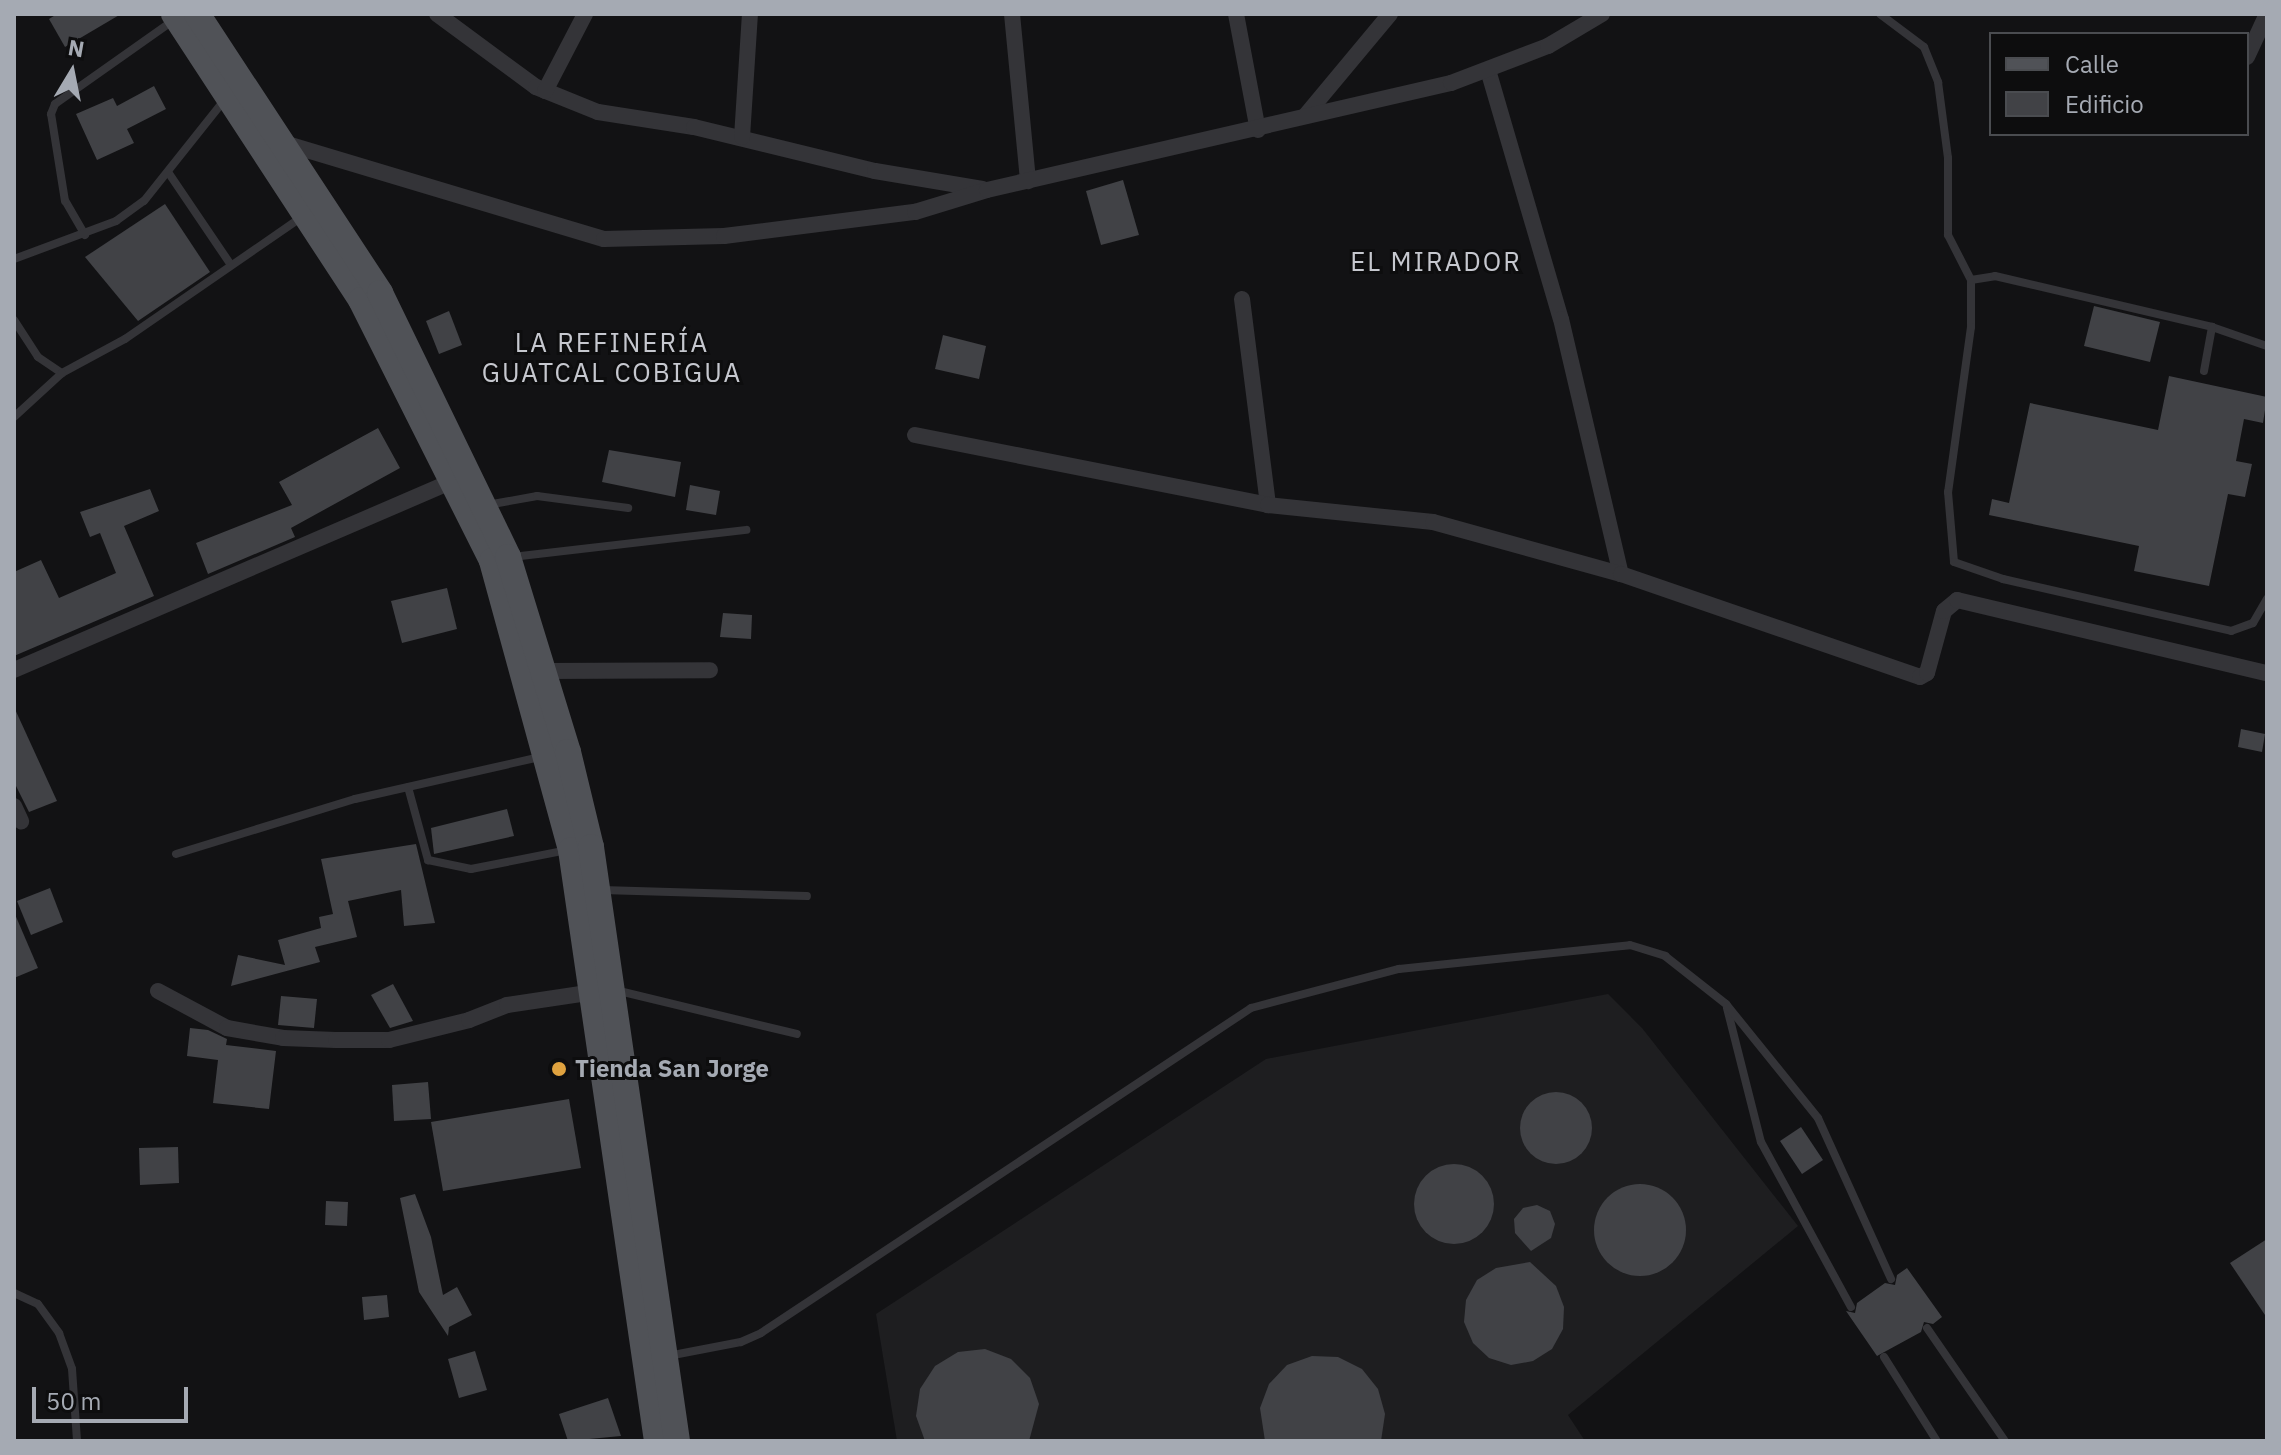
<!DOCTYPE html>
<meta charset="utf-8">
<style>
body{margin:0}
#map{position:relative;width:2281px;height:1455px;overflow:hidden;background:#121214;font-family:"IBM Plex Sans",sans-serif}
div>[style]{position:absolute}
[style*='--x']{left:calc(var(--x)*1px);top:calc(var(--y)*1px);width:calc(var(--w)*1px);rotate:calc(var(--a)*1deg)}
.built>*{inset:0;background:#1e1e20}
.building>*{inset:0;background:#414246}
.round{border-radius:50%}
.service>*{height:8px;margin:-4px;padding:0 4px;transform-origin:4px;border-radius:4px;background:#343438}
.minor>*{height:16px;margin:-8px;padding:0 8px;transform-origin:8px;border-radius:8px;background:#343438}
.primary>*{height:26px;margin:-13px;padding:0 13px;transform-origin:13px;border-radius:13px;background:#505257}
.dots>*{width:22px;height:22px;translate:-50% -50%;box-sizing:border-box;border:4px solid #0d0d0e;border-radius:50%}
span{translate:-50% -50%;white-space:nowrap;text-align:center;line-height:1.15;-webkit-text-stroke:6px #0d0d0e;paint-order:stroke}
.poi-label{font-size:24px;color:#a5aab3;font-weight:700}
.left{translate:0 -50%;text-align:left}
.neighbourhood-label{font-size:26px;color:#c6c8cf;letter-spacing:2px}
.frame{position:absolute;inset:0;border:16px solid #a5aab3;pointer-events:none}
.legend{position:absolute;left:1989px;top:32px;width:260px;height:104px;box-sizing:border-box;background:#0d0d0e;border:2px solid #4a4c50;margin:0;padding:10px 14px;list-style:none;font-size:24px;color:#a5aab3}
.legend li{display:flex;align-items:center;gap:16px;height:40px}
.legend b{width:40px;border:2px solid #4a4c50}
.north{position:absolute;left:32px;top:32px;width:80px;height:80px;-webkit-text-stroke:6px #0d0d0e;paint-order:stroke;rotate:10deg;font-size:22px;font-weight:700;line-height:32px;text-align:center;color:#a5aab3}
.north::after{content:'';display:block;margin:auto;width:28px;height:36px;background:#a5aab3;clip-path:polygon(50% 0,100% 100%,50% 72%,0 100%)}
.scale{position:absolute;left:32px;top:1387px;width:156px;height:36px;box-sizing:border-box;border:4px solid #a5aab3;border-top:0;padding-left:10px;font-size:24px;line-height:28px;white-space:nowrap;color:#a5aab3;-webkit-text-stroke:6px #0d0d0e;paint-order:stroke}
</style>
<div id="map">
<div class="built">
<i style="clip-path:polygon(1608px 994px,1642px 1028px,1798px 1226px,1568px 1415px,1585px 1441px,897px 1441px,876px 1314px,1266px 1059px)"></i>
</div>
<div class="building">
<i style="clip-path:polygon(57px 14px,121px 14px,65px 47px,49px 19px)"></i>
<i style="clip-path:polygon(154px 86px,166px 109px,127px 129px,134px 143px,97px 160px,76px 114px,113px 98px,117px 106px)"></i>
<i style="clip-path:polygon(1123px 180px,1139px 235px,1101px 245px,1086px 191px)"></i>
<i style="clip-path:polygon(165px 204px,210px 272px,138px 321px,85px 257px)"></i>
<i style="clip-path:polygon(2094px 306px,2160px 322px,2150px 362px,2084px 346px)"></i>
<i style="clip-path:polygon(449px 311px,462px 345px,439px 354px,426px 321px)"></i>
<i style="clip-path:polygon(943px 335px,986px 346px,979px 379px,935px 369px)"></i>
<i style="clip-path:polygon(2169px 376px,2267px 397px,2263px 423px,2244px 419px,2236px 461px,2252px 464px,2245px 497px,2228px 494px,2209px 586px,2134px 571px,2139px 546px,1989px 515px,1992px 499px,2009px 503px,2030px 403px,2158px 430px)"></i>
<i style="clip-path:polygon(378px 428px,400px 468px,291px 528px,295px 537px,208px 574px,196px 543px,292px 505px,279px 482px)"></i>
<i style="clip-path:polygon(609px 450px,681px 462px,675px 497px,602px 482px)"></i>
<i style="clip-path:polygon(690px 485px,720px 491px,716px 515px,686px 510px)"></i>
<i style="clip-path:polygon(150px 489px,159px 511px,124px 526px,154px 596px,14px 656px,14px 572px,41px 560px,59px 598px,116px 573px,100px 533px,90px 537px,80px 512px)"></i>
<i style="clip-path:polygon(447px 588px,457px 629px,402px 643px,391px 601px)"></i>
<i style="clip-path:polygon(723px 613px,752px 615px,751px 639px,720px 637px)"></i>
<i style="clip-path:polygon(14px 707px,57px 801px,29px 812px,14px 782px)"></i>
<i style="clip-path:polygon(2241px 729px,2265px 734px,2262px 752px,2238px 747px)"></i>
<i style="clip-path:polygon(507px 809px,514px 836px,434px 854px,431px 828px)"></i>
<i style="clip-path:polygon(416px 844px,435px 923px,404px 926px,401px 890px,348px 901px,357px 937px,315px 947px,320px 962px,231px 986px,238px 955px,285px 965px,278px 940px,321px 928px,319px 917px,333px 914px,321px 859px)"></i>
<i style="clip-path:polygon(50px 888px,63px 922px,31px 935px,17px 901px)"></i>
<i style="clip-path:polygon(14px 912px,38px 968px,14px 978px)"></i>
<i style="clip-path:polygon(393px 984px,413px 1021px,390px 1028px,371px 995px)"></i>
<i style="clip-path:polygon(281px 996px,317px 999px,314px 1028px,278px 1025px)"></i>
<i style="clip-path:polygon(190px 1028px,208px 1030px,227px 1039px,226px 1045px,276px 1051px,269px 1109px,213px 1103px,218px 1060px,187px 1056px)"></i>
<i style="clip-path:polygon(428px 1082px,431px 1119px,394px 1121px,392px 1085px)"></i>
<i class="round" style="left:1520px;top:1092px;width:72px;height:72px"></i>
<i style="clip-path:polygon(569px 1099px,581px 1168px,443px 1191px,431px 1122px)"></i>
<i style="clip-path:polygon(1801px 1127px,1823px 1160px,1802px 1174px,1780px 1141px)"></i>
<i style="clip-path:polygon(178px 1147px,179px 1183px,140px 1185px,139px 1148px)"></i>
<i class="round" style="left:1414px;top:1164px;width:80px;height:80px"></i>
<i class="round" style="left:1594px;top:1184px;width:92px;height:92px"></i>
<i style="clip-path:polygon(415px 1194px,431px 1237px,443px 1295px,457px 1287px,472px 1315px,449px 1327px,448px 1336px,419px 1292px,400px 1198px)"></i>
<i style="clip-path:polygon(326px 1201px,348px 1202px,347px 1226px,325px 1225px)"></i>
<i style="clip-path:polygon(1537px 1205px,1550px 1211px,1555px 1224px,1551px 1238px,1531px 1251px,1515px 1233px,1514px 1219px,1523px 1208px)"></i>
<i style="clip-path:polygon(2267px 1239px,2267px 1318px,2230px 1263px)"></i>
<i style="clip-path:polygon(1530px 1262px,1556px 1286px,1564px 1307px,1563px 1329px,1552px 1349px,1533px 1361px,1511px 1365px,1489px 1358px,1473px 1343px,1464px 1322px,1466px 1300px,1477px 1280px,1496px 1268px)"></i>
<i style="clip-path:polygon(1907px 1268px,1942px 1317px,1933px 1324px,1924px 1322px,1921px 1332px,1877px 1356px,1846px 1311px,1855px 1313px,1857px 1303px,1885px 1283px,1895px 1285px,1897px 1275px)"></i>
<i style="clip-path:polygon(387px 1295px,389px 1317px,364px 1320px,362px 1297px)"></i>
<i style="clip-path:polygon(985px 1349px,1011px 1359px,1030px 1378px,1039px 1404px,1029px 1441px,925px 1441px,916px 1416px,920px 1389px,935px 1366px,958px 1352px)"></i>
<i style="clip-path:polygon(475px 1351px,487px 1390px,459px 1398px,448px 1359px)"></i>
<i style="clip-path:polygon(1312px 1356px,1338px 1357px,1362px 1369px,1378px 1389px,1385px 1414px,1381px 1441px,1265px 1441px,1260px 1408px,1269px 1384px,1287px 1365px)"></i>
<i style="clip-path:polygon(608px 1398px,621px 1436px,568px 1441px,559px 1414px)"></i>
</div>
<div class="service">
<i style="--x:1880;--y:14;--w:55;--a:36.9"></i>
<i style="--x:1924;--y:47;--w:38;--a:68"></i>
<i style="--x:1938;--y:82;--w:77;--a:82.5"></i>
<i style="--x:1948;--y:158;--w:77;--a:90"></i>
<i style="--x:1948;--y:235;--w:51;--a:62.9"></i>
<i style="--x:1971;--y:280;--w:47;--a:90"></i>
<i style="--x:1971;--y:327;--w:167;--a:97.9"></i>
<i style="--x:1948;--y:492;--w:70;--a:85.1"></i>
<i style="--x:1954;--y:562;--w:52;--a:19.1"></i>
<i style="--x:2003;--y:579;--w:234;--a:12.8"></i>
<i style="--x:2231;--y:631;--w:23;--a:-20"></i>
<i style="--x:2253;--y:623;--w:28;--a:-60"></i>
<i style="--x:168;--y:172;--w:112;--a:55.9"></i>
<i style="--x:85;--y:235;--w:39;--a:-120"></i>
<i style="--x:65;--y:201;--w:88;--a:-99.1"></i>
<i style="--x:51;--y:114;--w:11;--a:-68"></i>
<i style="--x:55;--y:104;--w:146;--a:-35.2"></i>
<i style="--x:14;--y:259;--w:109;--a:-20.4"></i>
<i style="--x:116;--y:221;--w:34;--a:-36"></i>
<i style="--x:144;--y:201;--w:132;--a:-51.5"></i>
<i style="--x:1971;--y:280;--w:24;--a:-9"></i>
<i style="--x:1995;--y:276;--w:223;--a:13.2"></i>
<i style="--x:2212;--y:327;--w:58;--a:19.1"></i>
<i style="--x:14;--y:320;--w:44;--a:57"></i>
<i style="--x:38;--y:357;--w:29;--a:34"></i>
<i style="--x:62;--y:373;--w:72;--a:-28.4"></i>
<i style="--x:125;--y:339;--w:215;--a:-34.6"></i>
<i style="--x:2204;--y:371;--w:45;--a:-79.7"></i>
<i style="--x:14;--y:417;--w:65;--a:-42.5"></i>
<i style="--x:487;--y:505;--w:51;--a:-10.2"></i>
<i style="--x:537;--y:496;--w:92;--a:7.5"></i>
<i style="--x:512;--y:557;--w:236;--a:-6.6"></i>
<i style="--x:408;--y:787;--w:76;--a:74.7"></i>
<i style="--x:428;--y:860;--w:44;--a:11.8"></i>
<i style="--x:471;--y:869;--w:99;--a:-11.1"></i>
<i style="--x:176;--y:854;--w:187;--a:-17.1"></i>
<i style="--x:355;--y:799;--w:190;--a:-12.8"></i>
<i style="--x:602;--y:890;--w:205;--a:1.7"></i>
<i style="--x:615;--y:990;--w:187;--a:13.6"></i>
<i style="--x:1727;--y:1008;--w:138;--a:75.8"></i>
<i style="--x:1761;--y:1142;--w:188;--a:61.4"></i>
<i style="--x:14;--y:1293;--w:26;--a:25"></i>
<i style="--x:38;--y:1304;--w:36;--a:54"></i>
<i style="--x:59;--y:1333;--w:38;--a:70"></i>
<i style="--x:72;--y:1369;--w:72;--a:86"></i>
<i style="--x:1927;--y:1328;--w:137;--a:55.4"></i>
<i style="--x:668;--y:1356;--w:74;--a:-10.9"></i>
<i style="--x:741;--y:1342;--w:22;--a:-24"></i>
<i style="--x:761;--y:1333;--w:588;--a:-33.55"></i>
<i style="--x:1251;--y:1008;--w:153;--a:-14.8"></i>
<i style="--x:1399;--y:969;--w:232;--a:-5.9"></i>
<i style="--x:1630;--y:945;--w:37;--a:17"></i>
<i style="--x:1665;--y:956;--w:78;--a:38.2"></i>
<i style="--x:1726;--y:1004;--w:146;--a:51.1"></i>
<i style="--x:1818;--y:1118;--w:177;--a:65.6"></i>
<i style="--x:1884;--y:1357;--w:99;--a:57.8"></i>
</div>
<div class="minor">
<i style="--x:437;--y:14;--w:123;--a:36.4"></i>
<i style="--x:536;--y:87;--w:67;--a:22"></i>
<i style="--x:598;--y:112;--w:97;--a:8.9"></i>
<i style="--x:694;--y:127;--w:186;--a:13.7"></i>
<i style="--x:875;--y:171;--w:109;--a:9.5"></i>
<i style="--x:1012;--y:14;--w:168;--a:84.5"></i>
<i style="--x:1236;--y:14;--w:118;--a:79.3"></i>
<i style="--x:2247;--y:57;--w:47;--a:-65.1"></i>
<i style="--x:1488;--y:70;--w:259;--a:73.7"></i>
<i style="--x:1561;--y:319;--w:262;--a:76.8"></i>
<i style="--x:545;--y:91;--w:87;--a:-62.5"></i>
<i style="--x:1305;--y:116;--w:133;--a:-50.2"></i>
<i style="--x:742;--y:137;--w:123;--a:-86.3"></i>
<i style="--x:277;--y:141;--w:341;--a:16.7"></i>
<i style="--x:604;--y:239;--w:120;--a:-1.4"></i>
<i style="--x:724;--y:236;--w:193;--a:-7.2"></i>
<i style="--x:915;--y:212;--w:75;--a:-17"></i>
<i style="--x:987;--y:190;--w:476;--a:-13"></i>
<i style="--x:1451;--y:83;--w:104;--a:-20.9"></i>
<i style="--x:1548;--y:46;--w:63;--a:-30.7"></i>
<i style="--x:1242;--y:299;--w:208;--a:82.8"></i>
<i style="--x:915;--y:435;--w:360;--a:11.2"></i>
<i style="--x:1268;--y:505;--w:166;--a:5.9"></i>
<i style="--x:1433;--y:522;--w:195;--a:15.5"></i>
<i style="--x:1621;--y:574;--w:316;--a:19"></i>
<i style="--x:1920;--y:677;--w:8;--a:-30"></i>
<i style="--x:1927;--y:673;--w:64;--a:-74.7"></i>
<i style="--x:1944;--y:611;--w:17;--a:-40"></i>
<i style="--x:1957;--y:600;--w:318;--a:13.3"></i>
<i style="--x:14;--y:670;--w:483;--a:-23.3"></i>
<i style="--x:545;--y:671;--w:165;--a:-0.3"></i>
<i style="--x:14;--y:806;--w:17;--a:65"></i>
<i style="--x:158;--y:991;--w:78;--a:28.2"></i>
<i style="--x:227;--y:1028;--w:57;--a:10.1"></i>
<i style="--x:283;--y:1038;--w:53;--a:2.2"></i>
<i style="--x:336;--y:1040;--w:53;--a:0"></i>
<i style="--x:389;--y:1040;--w:82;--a:-14"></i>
<i style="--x:469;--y:1020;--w:41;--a:-21.5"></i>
<i style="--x:507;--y:1005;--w:88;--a:-8.5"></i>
</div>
<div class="primary">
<i style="--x:174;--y:14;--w:342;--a:56.8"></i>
<i style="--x:361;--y:300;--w:292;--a:63.3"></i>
<i style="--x:492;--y:561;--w:300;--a:74.7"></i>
<i style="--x:571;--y:850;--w:597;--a:81.72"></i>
<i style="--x:197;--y:14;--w:334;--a:56.7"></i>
<i style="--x:380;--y:293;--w:293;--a:64.1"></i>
<i style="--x:508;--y:557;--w:204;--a:72.9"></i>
<i style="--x:568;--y:752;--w:98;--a:76.4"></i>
<i style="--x:591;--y:847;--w:600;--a:81.76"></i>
</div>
<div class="dots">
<i style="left:559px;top:1069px;background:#dfa23f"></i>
</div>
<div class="poi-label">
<span class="left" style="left:575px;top:1069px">Tienda San Jorge</span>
</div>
<div class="neighbourhood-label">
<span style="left:1436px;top:262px">EL MIRADOR</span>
<span style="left:612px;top:358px">LA REFINERÍA<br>GUATCAL COBIGUA</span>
</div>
<div class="frame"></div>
<ul class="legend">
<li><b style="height:10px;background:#505257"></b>Calle</li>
<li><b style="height:22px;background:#414246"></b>Edificio</li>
</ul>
<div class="north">N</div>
<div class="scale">50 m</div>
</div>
